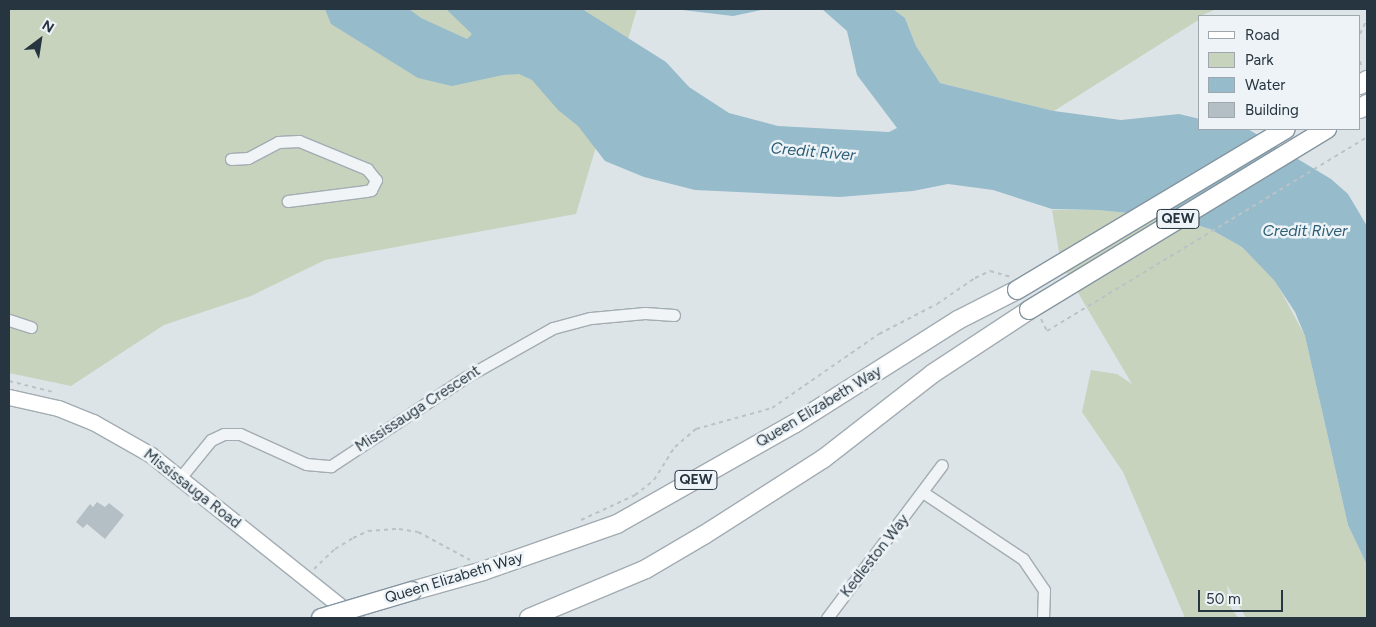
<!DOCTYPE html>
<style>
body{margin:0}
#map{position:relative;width:1376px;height:627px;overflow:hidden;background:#dde4e8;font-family:Figtree,sans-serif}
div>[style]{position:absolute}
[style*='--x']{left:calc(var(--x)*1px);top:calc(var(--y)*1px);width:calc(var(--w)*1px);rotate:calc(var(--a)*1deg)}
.green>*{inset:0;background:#c8d3be}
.water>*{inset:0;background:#96bbcb}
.building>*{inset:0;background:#b4bfc5}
.path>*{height:2px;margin-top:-1px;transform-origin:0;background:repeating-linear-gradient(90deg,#bbc2c7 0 4px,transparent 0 8px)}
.roads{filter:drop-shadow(1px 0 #a2acb2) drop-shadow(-1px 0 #a2acb2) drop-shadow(0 1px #a2acb2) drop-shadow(0 -1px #a2acb2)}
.minor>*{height:11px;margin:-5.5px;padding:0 5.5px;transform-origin:5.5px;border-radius:5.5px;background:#f0f4f6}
.major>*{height:15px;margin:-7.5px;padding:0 7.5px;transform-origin:7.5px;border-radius:7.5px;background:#fff}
.highway>*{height:18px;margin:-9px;padding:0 9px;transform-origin:9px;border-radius:9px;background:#fff}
.bridges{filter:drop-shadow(1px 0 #8495a0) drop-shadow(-1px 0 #8495a0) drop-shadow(0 1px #8495a0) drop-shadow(0 -1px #8495a0)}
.highway-bridge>*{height:18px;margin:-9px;padding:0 9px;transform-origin:9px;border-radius:9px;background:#fff}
span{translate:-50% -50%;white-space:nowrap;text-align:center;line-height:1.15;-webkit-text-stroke:5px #edf3f6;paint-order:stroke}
.shield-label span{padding:1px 4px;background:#edf3f6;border:1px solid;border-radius:4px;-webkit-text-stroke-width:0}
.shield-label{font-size:14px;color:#263540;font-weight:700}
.street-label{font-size:15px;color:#263540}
.water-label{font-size:16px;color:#2e5e76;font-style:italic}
.frame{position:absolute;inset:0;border:10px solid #263540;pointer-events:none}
.legend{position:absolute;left:1198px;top:15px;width:162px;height:115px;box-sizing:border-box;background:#edf3f6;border:1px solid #9da7ad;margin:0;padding:6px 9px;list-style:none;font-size:15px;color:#263540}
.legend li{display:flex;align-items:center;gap:10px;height:25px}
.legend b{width:25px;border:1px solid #9da7ad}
.north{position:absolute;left:15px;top:15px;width:50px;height:50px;-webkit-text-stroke:4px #edf3f6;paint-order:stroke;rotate:31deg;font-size:14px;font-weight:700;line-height:20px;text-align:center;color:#263540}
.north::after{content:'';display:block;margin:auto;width:18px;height:22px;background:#263540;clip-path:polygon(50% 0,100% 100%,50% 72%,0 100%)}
.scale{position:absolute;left:1198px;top:590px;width:85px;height:22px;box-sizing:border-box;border:2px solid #263540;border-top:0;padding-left:6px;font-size:15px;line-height:18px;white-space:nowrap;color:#263540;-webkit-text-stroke:4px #edf3f6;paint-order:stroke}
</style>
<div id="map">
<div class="green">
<i style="clip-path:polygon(9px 9px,637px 9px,576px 214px,325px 260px,251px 296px,164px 325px,71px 386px,9px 373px)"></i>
<i style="clip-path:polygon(893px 9px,1217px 9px,1200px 16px,1200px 19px,1054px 111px,940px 83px,916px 46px,905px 18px)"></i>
<i style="clip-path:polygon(1052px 210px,1098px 210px,1169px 217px,1210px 229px,1242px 247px,1275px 280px,1305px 336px,1348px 525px,1367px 565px,1367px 618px,1246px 618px,1227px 585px,1230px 606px,1238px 618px,1185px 618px,1123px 472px,1082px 412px,1091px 370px,1117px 374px,1132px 384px,1061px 264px)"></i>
</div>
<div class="water">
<i style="clip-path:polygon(325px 9px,409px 9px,421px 18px,467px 39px,472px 34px,446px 9px,582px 9px,666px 62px,689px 87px,729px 113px,778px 126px,889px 132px,897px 128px,857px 75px,847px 31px,822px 9px,893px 9px,905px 18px,916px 46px,940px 83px,1054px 111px,1121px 120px,1179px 114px,1200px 119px,1200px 129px,1248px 129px,1331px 179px,1348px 194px,1367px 226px,1367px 565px,1348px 525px,1305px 336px,1295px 312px,1274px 280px,1242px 247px,1210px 229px,1169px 217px,1098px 210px,1052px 209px,993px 190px,948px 184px,913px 191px,840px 197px,695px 190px,644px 177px,605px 161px,578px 126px,558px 110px,532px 80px,519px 74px,503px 75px,452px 86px,418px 78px,331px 24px)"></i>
<i style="clip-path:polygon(674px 9px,766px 9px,733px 16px)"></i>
</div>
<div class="building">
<i style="clip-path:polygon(97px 502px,105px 507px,109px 503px,124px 515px,105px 539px,87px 524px,83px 528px,76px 522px,90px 504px,93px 507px)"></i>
</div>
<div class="path">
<i style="--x:1360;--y:34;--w:17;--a:-65"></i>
<i style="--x:1360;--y:61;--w:7;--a:74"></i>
<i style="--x:1041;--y:319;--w:13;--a:63"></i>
<i style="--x:1047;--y:331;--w:374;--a:-31.2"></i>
<i style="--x:9;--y:381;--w:45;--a:14"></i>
<i style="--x:581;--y:520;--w:60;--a:-24.8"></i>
<i style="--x:635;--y:495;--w:24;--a:-38"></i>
<i style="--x:654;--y:480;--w:39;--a:-58"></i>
<i style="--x:675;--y:447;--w:28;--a:-41"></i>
<i style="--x:696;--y:429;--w:79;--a:-15.4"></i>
<i style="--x:772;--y:408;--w:130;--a:-34.7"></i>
<i style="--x:879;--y:334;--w:65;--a:-27.3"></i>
<i style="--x:937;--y:304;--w:46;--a:-34.4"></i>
<i style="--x:975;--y:278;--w:17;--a:-25"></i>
<i style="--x:990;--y:271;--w:22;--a:16"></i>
<i style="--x:314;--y:569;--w:29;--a:-44"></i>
<i style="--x:335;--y:549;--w:21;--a:-31"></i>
<i style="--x:353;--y:538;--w:17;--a:-25"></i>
<i style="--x:368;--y:531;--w:31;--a:-4"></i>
<i style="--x:399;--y:529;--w:19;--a:9"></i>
<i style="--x:418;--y:532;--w:59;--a:28.3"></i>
</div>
<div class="roads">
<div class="minor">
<i style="--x:231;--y:159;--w:17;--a:-3"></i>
<i style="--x:248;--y:158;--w:34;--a:-28"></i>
<i style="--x:278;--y:142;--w:21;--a:-3"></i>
<i style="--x:299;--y:141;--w:74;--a:22.4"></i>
<i style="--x:367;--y:169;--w:14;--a:51"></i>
<i style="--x:376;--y:180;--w:11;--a:117"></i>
<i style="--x:371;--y:190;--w:5;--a:169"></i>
<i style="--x:366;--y:191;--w:79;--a:172.7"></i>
<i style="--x:9;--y:320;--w:23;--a:18"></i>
<i style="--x:180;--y:478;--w:49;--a:-50.8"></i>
<i style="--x:211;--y:440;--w:14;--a:-25"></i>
<i style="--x:224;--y:434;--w:16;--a:0"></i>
<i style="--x:240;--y:434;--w:72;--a:24.4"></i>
<i style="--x:306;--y:464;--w:25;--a:5"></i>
<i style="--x:331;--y:466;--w:162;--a:-33.4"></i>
<i style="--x:466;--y:377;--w:100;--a:-29.4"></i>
<i style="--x:553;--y:328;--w:39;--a:-15"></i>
<i style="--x:591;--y:318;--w:54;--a:-5.3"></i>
<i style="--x:645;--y:313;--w:29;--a:4"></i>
<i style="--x:924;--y:493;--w:119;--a:33.7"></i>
<i style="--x:1023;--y:559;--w:37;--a:56"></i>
<i style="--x:1044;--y:590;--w:28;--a:92"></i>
<i style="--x:827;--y:618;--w:191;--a:-53.1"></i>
</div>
<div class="major">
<i style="--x:9;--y:397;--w:50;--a:12.7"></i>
<i style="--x:58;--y:408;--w:38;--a:22"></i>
<i style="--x:93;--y:422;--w:67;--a:29.6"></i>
<i style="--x:151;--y:455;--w:261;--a:38.6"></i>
</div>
<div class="highway">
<i style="--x:1360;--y:85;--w:9;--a:-36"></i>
<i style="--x:1360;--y:109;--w:9;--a:-36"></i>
<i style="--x:412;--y:591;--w:74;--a:-15.7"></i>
<i style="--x:483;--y:571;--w:142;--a:-19.3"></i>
<i style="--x:617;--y:524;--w:203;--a:-29.5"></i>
<i style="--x:794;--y:424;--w:194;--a:-32.4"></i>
<i style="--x:958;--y:320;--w:66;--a:-27"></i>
<i style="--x:529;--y:618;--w:127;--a:-22.7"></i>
<i style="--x:646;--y:569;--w:67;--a:-30.4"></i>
<i style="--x:704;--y:535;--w:141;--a:-32.6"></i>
<i style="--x:823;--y:459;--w:138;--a:-37.9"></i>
<i style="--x:932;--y:374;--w:116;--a:-33.4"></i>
</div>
</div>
<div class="bridges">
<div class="highway-bridge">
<i style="--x:1017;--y:290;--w:313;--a:-30.9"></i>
<i style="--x:1029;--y:310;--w:349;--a:-31.3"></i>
<i style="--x:321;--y:618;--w:95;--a:-16.5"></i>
</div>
</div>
<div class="shield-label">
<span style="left:1178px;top:219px">QEW</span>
<span style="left:696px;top:480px">QEW</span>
</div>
<div class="street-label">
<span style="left:819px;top:407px;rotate:-31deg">Queen Elizabeth Way</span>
<span style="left:418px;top:409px;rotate:-33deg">Mississauga Crescent</span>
<span style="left:192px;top:489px;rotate:38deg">Mississauga Road</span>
<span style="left:875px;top:556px;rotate:-52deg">Kedleston Way</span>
<span style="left:454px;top:578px;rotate:-17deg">Queen Elizabeth Way</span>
</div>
<div class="water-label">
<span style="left:813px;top:152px;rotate:5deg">Credit River</span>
<span style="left:1305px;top:231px">Credit River</span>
</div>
<div class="frame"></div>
<ul class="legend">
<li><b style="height:6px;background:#fff"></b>Road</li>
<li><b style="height:14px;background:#c8d3be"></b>Park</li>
<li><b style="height:14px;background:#96bbcb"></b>Water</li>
<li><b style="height:14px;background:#b4bfc5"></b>Building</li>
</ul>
<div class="north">N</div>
<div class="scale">50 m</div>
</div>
